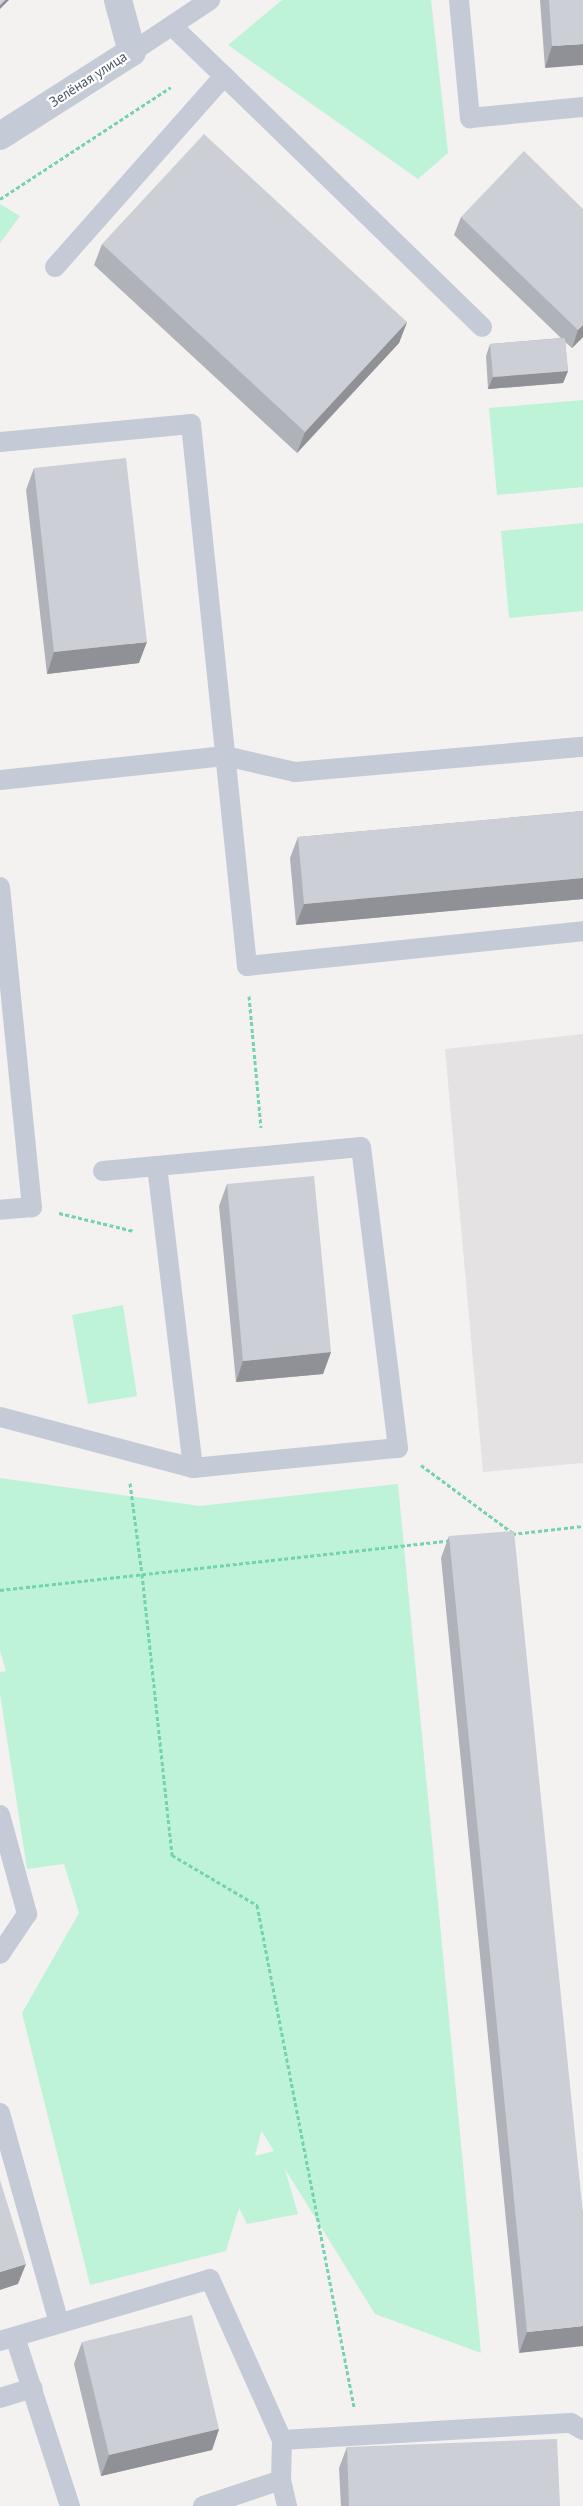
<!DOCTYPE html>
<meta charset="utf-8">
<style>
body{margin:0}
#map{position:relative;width:583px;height:2506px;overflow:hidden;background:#f4f1f1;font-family:"PT Sans",sans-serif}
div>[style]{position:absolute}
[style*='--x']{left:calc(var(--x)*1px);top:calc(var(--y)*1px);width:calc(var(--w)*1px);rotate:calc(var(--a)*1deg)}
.education>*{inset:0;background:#e5e2e3}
.green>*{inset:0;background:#bef3d8}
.path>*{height:3px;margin-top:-1.5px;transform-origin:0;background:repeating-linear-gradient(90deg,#73d3af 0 4px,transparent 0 6.5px)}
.service>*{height:20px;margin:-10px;padding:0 10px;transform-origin:10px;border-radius:10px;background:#c4cbd6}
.minor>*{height:28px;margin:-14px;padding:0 14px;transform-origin:14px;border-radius:14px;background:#c4cbd6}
.wall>*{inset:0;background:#b0b2b9}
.shaded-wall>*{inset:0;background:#909196}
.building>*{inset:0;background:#cdcfd7}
span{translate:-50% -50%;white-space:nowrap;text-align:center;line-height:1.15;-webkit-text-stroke:4.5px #fff;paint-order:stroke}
.street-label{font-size:14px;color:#475260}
</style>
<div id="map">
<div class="education">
<i style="clip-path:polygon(583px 1034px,583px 1463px,483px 1472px,445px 1049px)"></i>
</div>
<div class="green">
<i style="clip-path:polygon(282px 0,431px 0,448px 153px,418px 179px,228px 45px)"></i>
<i style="clip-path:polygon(0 204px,20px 216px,0 243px)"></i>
<i style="clip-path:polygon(583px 400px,583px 487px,497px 495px,489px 408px)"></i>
<i style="clip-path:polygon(583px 523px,583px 611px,509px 618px,501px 531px)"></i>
<i style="clip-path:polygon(123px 1305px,137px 1396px,88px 1404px,72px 1315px)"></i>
<i style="clip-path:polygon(evenodd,0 1478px,200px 1506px,398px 1484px,481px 2353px,375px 2314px,285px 2169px,298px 2214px,247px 2224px,239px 2208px,226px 2251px,90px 2285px,22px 2013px,79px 1913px,64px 1864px,27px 1869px,0 1694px,0 1672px,6px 1671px,0 1651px,0 1478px,262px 2132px,274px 2151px,255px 2156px,261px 2132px,262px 2132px)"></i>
</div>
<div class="path">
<i style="--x:0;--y:199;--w:204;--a:-33.2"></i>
<i style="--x:249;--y:996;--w:132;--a:84.8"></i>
<i style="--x:59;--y:1213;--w:77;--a:13.5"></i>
<i style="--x:421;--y:1465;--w:114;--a:36.5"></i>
<i style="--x:130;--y:1483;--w:92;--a:82.5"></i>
<i style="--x:142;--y:1574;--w:283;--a:83.9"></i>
<i style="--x:172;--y:1855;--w:99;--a:30.5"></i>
<i style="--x:257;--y:1905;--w:511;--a:79.06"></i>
<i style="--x:512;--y:1534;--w:71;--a:-6.4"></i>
<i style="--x:0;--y:1590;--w:454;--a:-6.3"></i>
</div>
<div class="service">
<i style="--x:459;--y:0;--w:119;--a:84.7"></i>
<i style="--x:470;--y:118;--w:114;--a:-5.6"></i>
<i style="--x:132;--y:52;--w:94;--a:-33.7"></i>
<i style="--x:224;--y:76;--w:360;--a:44.2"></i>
<i style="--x:55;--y:267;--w:255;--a:-48.5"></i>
<i style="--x:224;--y:76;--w:72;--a:-136.1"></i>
<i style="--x:0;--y:442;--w:192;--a:-5.4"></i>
<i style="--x:191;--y:424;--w:545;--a:84.1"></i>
<i style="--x:247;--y:966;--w:338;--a:-5.9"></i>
<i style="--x:0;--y:780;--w:226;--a:-6.1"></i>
<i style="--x:225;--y:756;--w:72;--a:12.9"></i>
<i style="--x:295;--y:772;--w:289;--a:-5"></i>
<i style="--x:0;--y:887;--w:322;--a:84.3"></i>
<i style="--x:32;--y:1207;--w:32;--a:175"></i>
<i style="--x:103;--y:1171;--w:54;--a:-5.3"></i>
<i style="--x:0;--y:1417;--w:200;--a:14.8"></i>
<i style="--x:193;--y:1468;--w:206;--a:-5.6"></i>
<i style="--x:398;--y:1448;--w:303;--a:-97"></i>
<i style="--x:361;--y:1147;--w:205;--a:174.7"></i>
<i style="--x:157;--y:1166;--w:304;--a:83.2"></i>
<i style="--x:0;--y:1815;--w:103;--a:74.7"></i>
<i style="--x:27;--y:1914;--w:48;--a:124"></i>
<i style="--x:0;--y:2113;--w:218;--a:74.3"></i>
<i style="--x:15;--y:2337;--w:178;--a:72"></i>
<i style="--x:0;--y:2341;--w:219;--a:-16.4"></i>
<i style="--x:210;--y:2279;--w:176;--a:65.9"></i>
<i style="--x:0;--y:2398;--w:34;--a:-17"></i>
<i style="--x:203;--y:2506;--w:82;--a:-18.4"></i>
<i style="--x:287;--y:2506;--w:27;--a:-103"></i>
<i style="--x:281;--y:2480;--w:40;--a:-88.6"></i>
<i style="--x:282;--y:2440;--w:289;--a:-3.4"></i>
<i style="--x:571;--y:2423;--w:14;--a:30"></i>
</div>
<div class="minor">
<i style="--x:0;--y:136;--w:156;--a:-32.5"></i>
<i style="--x:132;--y:52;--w:54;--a:-105.1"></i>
</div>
<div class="wall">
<i style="clip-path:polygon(540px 0,583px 0,545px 68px)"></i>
<i style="clip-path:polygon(583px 209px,583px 337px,572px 348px,565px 342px,568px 371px,563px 383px,488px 389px,486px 356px,490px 344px,561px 338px,454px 235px,461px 217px)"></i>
<i style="clip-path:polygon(102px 244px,407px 322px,399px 343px,297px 453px,94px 265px)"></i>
<i style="clip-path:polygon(34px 468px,139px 663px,47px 674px,26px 490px)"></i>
<i style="clip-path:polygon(583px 811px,583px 899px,296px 925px,290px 858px,298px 837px)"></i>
<i style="clip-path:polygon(227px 1184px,331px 1352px,323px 1374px,236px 1382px,219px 1206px)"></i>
<i style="clip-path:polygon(449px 1536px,583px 2214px,519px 2353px,441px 1558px)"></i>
<i style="clip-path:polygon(82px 2342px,219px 2429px,212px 2450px,101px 2476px,74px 2364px)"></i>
<i style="clip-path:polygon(347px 2447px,560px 2506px,341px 2506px,339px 2468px)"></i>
</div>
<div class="shaded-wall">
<i style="clip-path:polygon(5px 0,9px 0,0 9px,0 5px)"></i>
<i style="clip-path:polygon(583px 44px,583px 65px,545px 68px,552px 46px)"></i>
<i style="clip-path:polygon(407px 322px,399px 343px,297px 453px,305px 432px)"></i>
<i style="clip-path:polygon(583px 325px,583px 337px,572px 348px,578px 330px)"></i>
<i style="clip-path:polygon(568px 371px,563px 383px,488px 389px,493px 377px)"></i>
<i style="clip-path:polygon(147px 642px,139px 663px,47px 674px,54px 652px)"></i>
<i style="clip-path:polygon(583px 878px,583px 899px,296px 925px,304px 904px)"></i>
<i style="clip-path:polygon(331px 1352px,323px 1374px,236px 1382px,243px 1361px)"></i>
<i style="clip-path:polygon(26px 2264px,18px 2284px,0 2290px,0 2272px)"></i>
<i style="clip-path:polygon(583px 2326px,583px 2346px,519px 2353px,527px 2332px)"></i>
<i style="clip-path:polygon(219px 2429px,212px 2450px,101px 2476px,109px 2455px)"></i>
</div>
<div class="building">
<i style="clip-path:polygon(0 0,5px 0,0 5px)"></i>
<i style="clip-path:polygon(549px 0,583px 0,583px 44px,552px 46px)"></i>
<i style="clip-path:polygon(204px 134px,407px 322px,305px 432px,102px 244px)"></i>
<i style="clip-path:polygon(524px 151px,583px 209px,583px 325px,578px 330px,461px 217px)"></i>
<i style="clip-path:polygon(565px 338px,568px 371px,493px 377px,490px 344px)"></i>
<i style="clip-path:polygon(126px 458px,147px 642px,54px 652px,34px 468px)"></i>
<i style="clip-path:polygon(583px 811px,583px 878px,304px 904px,298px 837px)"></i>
<i style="clip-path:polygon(314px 1176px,331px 1352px,243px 1361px,227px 1184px)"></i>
<i style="clip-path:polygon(514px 1531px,583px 2214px,583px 2326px,527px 2332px,449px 1536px)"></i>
<i style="clip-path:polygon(0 2180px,26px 2264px,0 2272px)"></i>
<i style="clip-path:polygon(192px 2315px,219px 2429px,109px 2455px,82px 2342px)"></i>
<i style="clip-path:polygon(557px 2439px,560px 2506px,349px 2506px,347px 2447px)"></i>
</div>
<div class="street-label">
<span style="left:88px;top:79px;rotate:-33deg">Зелёная улица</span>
</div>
</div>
